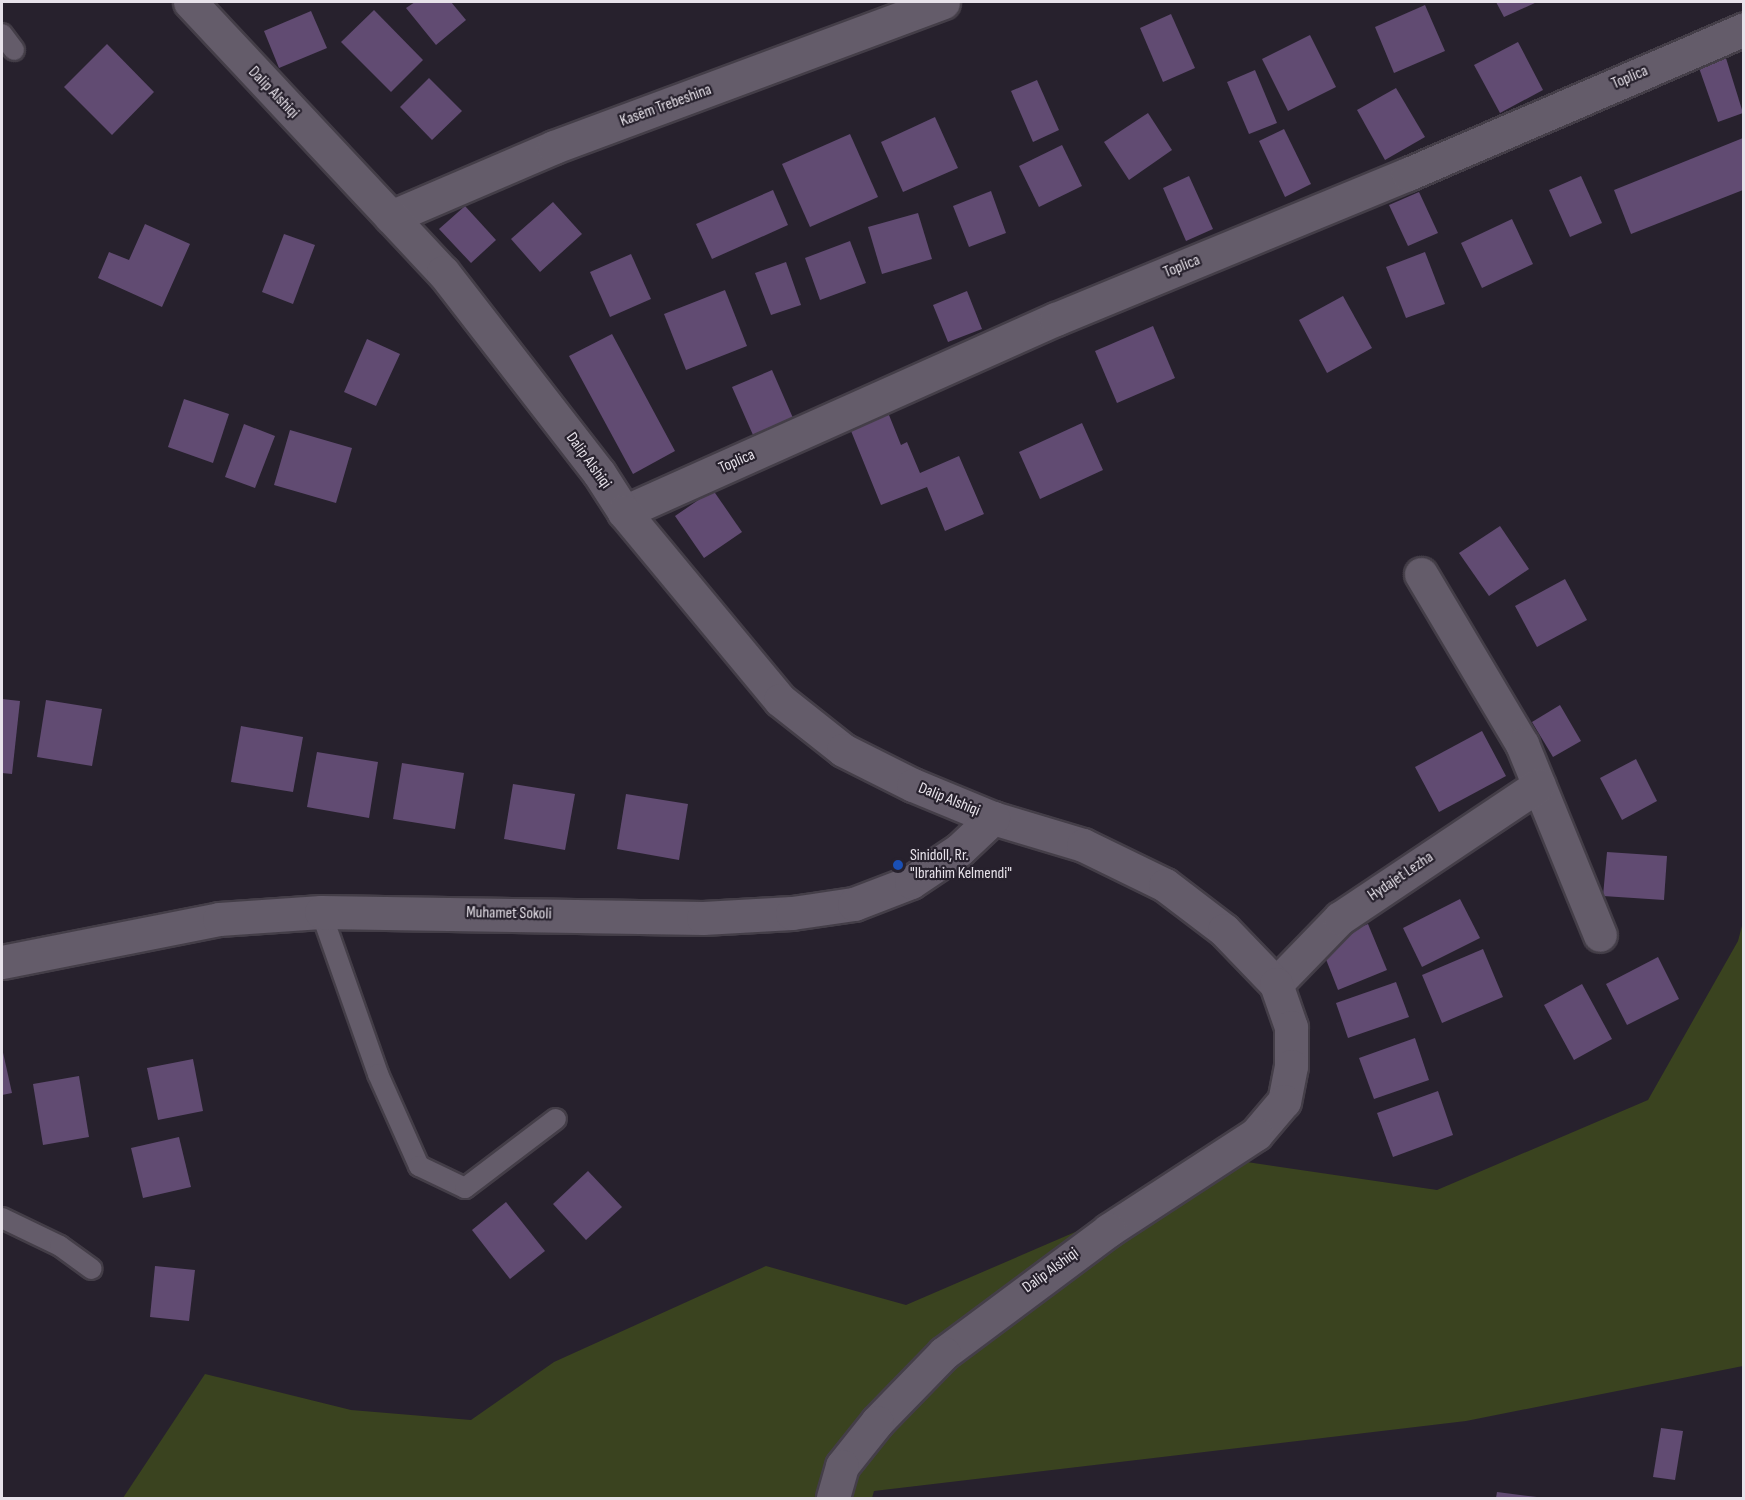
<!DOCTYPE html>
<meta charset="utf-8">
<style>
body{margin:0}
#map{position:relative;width:1745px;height:1500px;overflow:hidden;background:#27212d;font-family:"Sofia Sans Condensed",sans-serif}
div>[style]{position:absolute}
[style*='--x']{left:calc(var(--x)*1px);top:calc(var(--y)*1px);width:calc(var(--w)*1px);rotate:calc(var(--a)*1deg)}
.green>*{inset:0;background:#3a431f}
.building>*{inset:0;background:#614b72}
.roads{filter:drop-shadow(2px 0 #443e48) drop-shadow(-2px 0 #443e48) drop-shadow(0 2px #443e48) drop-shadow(0 -2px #443e48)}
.service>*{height:20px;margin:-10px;padding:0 10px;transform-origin:10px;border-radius:10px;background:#645c6a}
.minor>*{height:33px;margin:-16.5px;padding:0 16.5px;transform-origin:16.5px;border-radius:16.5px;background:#645c6a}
.tertiary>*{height:33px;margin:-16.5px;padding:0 16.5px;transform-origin:16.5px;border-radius:16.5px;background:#645c6a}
.dots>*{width:16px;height:16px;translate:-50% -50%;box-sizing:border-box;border:3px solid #27212d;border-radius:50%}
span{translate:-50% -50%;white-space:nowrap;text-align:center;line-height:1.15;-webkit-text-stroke:4.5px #27212d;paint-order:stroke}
.street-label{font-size:16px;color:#e7e2ea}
.poi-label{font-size:16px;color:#e7e2ea}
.left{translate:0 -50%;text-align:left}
.frame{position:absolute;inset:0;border:3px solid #e7e2ea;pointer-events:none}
</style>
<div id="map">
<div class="green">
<i style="clip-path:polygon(1743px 922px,1743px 1366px,1466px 1421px,874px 1491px,872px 1498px,123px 1498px,205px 1374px,351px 1410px,471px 1420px,554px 1362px,766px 1266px,906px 1305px,1240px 1161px,1437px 1190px,1648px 1100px,1738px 941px)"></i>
</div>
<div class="building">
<i style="clip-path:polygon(415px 2px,451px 2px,466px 20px,436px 45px,406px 8px)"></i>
<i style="clip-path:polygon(1496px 2px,1537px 2px,1504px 17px)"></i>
<i style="clip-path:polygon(1425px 5px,1445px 51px,1394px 73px,1375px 27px)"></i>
<i style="clip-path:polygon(374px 10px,423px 60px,391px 92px,341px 42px)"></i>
<i style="clip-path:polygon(311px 11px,327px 48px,279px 68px,264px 31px)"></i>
<i style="clip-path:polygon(1171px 14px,1195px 68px,1163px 82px,1140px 28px)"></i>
<i style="clip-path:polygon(1310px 35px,1336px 87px,1288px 111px,1262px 59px)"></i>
<i style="clip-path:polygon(1518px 42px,1543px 90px,1500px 113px,1474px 65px)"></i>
<i style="clip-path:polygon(107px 44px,154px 92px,112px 135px,64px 87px)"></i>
<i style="clip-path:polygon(1725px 55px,1743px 113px,1718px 122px,1698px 65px)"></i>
<i style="clip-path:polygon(1255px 70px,1277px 123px,1249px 134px,1227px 82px)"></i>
<i style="clip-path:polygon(429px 78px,462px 111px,432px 140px,400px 107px)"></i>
<i style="clip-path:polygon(1037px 80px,1059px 130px,1033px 142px,1011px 91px)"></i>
<i style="clip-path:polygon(1396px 88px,1425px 137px,1385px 160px,1357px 110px)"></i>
<i style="clip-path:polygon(1148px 113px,1172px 150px,1129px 180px,1104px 142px)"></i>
<i style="clip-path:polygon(935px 117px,958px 168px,903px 192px,881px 142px)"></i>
<i style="clip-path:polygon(1284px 129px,1311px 184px,1285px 197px,1259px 141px)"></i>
<i style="clip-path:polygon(850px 134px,878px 197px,810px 227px,782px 164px)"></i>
<i style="clip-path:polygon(1743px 138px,1743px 190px,1631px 234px,1614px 190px)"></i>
<i style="clip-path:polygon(1062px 145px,1082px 186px,1039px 207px,1019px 166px)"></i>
<i style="clip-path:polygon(1189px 176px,1213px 229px,1186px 241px,1163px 188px)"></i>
<i style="clip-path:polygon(1581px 176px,1602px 223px,1570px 237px,1549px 190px)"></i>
<i style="clip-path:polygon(773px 190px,788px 225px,712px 259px,696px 224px)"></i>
<i style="clip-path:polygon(991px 191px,1006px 233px,969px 247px,953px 206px)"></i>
<i style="clip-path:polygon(1419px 192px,1438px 233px,1408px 246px,1389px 205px)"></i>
<i style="clip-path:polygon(553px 202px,582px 234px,540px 272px,511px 239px)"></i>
<i style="clip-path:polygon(465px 206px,496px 240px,471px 263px,439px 229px)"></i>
<i style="clip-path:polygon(918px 213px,932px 259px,882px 274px,868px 227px)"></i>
<i style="clip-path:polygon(1512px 219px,1533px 264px,1482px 288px,1461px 243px)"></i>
<i style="clip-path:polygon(145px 224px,190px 244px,162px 307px,98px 278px,109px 252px,129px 260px)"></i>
<i style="clip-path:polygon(284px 234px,315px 245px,293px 304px,262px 292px)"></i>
<i style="clip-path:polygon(850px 241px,866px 283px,820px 300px,805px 258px)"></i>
<i style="clip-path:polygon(1425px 252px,1445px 304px,1406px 318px,1386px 267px)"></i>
<i style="clip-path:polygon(631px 254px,651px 299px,610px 317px,590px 272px)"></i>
<i style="clip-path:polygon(786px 262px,801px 305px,771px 315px,755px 273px)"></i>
<i style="clip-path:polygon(725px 290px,747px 346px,686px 370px,664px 314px)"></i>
<i style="clip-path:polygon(967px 291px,982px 329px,948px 342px,933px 305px)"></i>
<i style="clip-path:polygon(1343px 296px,1372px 348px,1327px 373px,1299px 320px)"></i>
<i style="clip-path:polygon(1153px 326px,1175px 378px,1117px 403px,1095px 351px)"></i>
<i style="clip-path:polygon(612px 334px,675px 451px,633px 474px,569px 356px)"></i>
<i style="clip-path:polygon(367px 339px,400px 354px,376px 406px,344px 392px)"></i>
<i style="clip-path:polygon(772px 370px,793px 418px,753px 435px,732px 387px)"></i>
<i style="clip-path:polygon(184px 399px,229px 414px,213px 463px,168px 447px)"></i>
<i style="clip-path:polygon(887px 410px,901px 445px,907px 442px,920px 473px,959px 456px,984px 514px,945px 531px,927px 487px,881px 505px,849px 426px)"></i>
<i style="clip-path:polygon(1082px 423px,1103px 470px,1040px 499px,1019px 452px)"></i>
<i style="clip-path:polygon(244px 424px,275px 436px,255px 488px,225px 477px)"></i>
<i style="clip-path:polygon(290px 430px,352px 448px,336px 503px,274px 485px)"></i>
<i style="clip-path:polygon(713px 490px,742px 532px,704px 558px,675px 516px)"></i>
<i style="clip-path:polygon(1500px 526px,1529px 569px,1489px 596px,1459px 553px)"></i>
<i style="clip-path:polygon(1565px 579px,1587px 620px,1537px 647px,1515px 606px)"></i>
<i style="clip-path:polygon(2px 699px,20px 701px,12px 774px,2px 773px)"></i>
<i style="clip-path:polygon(46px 700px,102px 709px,92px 766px,37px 757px)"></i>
<i style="clip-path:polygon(1560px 705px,1581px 741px,1553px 757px,1532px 722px)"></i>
<i style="clip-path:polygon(241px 726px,303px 737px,293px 792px,231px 782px)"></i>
<i style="clip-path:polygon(1482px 731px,1506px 776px,1439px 812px,1415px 767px)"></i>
<i style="clip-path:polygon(317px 752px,378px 762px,369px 818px,307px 807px)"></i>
<i style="clip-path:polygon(1636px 759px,1657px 801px,1622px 820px,1600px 778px)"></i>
<i style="clip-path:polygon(402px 763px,464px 773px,455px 829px,393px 819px)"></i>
<i style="clip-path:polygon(513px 784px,575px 794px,565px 850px,504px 839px)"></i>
<i style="clip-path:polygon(626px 794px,688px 804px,679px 860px,617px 849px)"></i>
<i style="clip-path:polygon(1607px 852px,1667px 856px,1664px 900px,1603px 896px)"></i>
<i style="clip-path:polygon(1460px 899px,1480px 938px,1422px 967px,1403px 928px)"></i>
<i style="clip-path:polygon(1368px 924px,1387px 970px,1338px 990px,1320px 944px)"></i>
<i style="clip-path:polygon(1483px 949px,1503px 997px,1442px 1023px,1422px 975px)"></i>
<i style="clip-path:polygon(1658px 957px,1679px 999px,1627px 1025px,1606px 984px)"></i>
<i style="clip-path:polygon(1396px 982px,1409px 1017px,1348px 1038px,1336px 1003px)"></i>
<i style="clip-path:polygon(1582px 984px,1612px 1039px,1574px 1060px,1544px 1005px)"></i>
<i style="clip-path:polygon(1415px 1038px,1429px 1080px,1374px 1099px,1359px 1058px)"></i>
<i style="clip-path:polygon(2px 1048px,12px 1093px,2px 1095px)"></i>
<i style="clip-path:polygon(193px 1059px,203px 1111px,158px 1120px,147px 1068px)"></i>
<i style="clip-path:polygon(79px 1076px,89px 1137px,43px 1145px,33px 1084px)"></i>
<i style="clip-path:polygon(1438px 1091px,1453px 1135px,1393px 1157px,1377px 1113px)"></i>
<i style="clip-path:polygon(179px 1137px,191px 1187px,143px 1198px,131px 1148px)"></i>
<i style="clip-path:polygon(588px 1171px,622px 1207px,586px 1240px,553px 1204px)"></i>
<i style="clip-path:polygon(506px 1202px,545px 1251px,510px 1279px,472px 1230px)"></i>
<i style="clip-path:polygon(155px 1266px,195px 1270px,189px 1321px,150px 1317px)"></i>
<i style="clip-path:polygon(1661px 1428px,1683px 1431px,1675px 1480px,1653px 1477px)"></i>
<i style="clip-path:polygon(1497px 1492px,1537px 1497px,1537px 1498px,1496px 1498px)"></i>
</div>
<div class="roads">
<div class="service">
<i style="--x:2;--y:34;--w:20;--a:53"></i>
<i style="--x:321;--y:912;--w:172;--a:70.6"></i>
<i style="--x:378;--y:1074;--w:101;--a:66"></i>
<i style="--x:419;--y:1166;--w:51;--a:25.6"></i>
<i style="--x:465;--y:1188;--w:114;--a:-37.2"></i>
<i style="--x:2;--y:1218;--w:64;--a:25.8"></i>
<i style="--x:60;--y:1246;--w:39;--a:36"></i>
</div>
<div class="minor">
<i style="--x:391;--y:217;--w:177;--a:-23.2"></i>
<i style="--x:554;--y:147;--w:415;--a:-20.4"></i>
<i style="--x:624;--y:512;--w:473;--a:-24.1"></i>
<i style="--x:1056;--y:319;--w:381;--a:-22.4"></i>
<i style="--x:1408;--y:174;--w:366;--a:-23.3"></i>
<i style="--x:1421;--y:574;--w:198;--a:59.3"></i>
<i style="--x:1522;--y:744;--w:206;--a:67.8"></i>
<i style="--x:1276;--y:984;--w:92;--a:-45.9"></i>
<i style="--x:1340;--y:918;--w:239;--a:-33.8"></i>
</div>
<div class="tertiary">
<i style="--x:190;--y:2;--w:370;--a:46.9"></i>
<i style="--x:443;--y:272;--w:254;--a:52.2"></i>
<i style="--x:599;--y:473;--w:46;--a:57.3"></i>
<i style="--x:624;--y:512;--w:244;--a:50.3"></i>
<i style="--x:780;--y:700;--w:80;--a:38.4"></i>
<i style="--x:843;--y:750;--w:78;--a:26.6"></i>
<i style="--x:913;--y:785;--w:87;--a:22.4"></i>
<i style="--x:993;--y:818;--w:94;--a:16.7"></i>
<i style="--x:1083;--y:845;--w:91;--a:26"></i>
<i style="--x:1165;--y:885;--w:74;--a:37.3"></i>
<i style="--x:1224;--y:930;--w:75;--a:46.1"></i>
<i style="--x:1276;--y:984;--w:46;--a:70.8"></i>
<i style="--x:1291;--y:1027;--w:39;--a:90"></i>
<i style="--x:1291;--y:1066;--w:36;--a:101"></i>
<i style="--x:1284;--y:1101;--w:43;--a:130.3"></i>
<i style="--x:1256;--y:1134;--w:176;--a:146.9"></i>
<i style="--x:1109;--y:1230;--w:206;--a:143.3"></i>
<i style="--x:944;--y:1353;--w:96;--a:134.2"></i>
<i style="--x:877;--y:1422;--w:56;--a:128.5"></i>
<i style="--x:842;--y:1466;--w:33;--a:106"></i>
<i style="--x:2;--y:962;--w:221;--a:-11.2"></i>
<i style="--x:219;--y:919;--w:102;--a:-3.9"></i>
<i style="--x:321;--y:912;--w:382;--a:0.9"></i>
<i style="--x:703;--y:918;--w:89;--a:-3.2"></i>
<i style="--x:792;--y:913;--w:63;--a:-8.3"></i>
<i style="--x:854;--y:904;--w:61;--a:-21.1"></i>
<i style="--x:911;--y:882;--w:58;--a:-33.7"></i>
<i style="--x:959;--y:850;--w:47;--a:-43.3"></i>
</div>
</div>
<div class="dots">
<i style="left:898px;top:865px;background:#1a4fb4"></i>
</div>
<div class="street-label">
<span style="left:1630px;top:78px;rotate:-23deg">Toplica</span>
<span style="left:273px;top:93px;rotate:46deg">Dalip Alshiqi</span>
<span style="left:666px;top:106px;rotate:-20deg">Kasëm Trebeshina</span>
<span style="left:1182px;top:267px;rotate:-22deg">Toplica</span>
<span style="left:588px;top:461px;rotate:54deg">Dalip Alshiqi</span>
<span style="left:737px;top:462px;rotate:-24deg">Toplica</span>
<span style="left:949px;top:800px;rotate:22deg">Dalip Alshiqi</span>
<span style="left:1401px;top:877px;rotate:-34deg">Hydajet Lezha</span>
<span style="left:509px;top:914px;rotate:1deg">Muhamet Sokoli</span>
<span style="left:1051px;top:1271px;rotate:-36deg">Dalip Alshiqi</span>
</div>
<div class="poi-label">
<span class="left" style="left:910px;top:865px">Sinidoll, Rr.<br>"Ibrahim Kelmendi"</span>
</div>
<div class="frame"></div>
</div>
